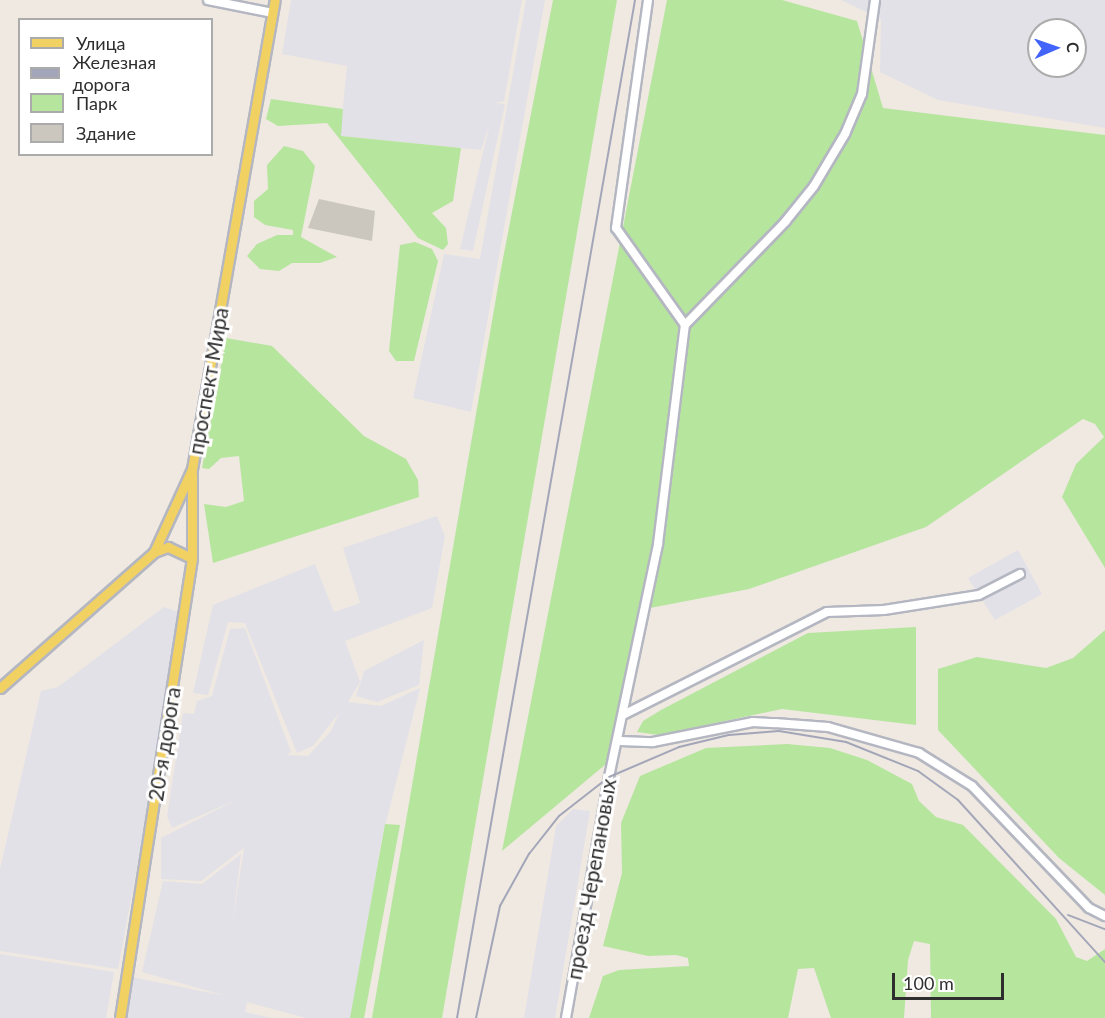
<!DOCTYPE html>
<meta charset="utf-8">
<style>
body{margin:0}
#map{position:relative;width:1105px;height:1018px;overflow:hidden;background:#efe9e1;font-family:Lato,sans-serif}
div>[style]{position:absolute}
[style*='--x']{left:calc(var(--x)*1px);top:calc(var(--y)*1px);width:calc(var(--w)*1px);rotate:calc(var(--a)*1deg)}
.industrial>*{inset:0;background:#e3e1e8}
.green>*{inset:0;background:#b6e59e}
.building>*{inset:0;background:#cbc7bf}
.roads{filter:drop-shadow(2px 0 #b4b7c1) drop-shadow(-2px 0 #b4b7c1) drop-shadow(0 2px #b4b7c1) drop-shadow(0 -2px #b4b7c1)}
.minor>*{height:8px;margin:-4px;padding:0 4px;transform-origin:4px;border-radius:4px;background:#fff}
.major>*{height:9px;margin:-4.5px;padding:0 4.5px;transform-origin:4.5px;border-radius:4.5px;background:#f2d163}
.rail>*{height:2px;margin:-1px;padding:0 1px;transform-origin:1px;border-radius:1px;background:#a3a6b8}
span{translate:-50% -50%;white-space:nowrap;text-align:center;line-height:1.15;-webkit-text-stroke:6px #fff;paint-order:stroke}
.street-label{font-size:21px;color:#2e2e2e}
.legend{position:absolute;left:18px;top:18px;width:195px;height:138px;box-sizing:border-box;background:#fff;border:2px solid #ababab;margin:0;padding:8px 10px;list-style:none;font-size:18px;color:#2e2e2e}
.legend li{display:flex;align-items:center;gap:12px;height:30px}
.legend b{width:30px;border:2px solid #ababab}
.north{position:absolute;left:1027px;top:18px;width:60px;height:60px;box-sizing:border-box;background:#fff;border:2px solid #ababab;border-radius:50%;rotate:88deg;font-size:16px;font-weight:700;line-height:24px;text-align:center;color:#2e2e2e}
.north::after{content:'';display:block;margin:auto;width:21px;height:27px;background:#4264fb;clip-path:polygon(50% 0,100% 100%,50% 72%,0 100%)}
.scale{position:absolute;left:892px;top:973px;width:112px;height:27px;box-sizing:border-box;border:3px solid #2e2e2e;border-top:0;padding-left:8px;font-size:18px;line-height:21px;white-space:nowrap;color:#2e2e2e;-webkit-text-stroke:4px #fff;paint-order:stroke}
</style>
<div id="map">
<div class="industrial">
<i style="clip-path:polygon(291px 0,522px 0,504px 101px,495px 103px,505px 104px,473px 251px,460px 249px,490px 123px,481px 150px,340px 136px,347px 66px,282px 54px)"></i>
<i style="clip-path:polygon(526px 0,545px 0,471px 412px,413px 398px,444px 254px,480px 259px)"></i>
<i style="clip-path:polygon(evenodd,841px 0,1105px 0,1105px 128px,938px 100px,880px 72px,881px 19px,841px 0,1039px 30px,1075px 30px,1075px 66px,1039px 66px,1039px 30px)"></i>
<i style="clip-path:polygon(437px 516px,445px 536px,432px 608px,345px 641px,360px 682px,348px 702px,381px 706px,420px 688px,382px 838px,352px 1018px,306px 1018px,247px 1002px,245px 1012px,272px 1018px,123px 1018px,131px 977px,226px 996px,142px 972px,163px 881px,202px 884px,241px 854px,232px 926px,244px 848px,201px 881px,161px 879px,161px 838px,236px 800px,172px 828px,167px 816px,183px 713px,194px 714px,197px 701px,212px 696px,230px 629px,245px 628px,291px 752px,287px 755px,308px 756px,331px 731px,339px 713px,313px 746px,297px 753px,245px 623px,228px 622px,208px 695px,193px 693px,213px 605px,315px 564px,334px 612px,360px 603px,343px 548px)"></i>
<i style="clip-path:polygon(1018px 550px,1042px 594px,995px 620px,968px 578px)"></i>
<i style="clip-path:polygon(164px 607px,179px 612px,166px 710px,118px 969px,0 951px,0 869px,41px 691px,58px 687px)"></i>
<i style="clip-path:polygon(424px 640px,419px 685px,377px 702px,356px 696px,364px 671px)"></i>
<i style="clip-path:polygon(573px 809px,590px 811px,555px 1018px,524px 1018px,556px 826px)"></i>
<i style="clip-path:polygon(0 954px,114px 972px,106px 1018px,0 1018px)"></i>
</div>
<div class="green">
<i style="clip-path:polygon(553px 0,617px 0,442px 1018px,372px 1018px,501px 269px)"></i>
<i style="clip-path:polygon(667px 0,782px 0,857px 21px,883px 108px,1105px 135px,1105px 568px,1062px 497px,1076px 464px,1104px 437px,1095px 424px,1083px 419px,926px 527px,749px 589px,650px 608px,606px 764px,502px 851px)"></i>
<i style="clip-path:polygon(271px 99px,343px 109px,341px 136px,461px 148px,453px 201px,432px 213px,446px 228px,448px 244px,443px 250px,418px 238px,327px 123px,278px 126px,266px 119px)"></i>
<i style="clip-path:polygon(284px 146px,303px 151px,315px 166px,301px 237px,337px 257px,320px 263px,292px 263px,279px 271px,260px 269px,247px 256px,257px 244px,277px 235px,293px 235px,293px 230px,265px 225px,254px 217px,254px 201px,268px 189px,267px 165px)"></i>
<i style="clip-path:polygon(415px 242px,432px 249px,438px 261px,414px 361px,396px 361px,389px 351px,400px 245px)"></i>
<i style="clip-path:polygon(226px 338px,272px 346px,364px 436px,406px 459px,418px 480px,419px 497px,213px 563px,204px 504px,226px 507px,244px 501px,239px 456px,221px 458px,209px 469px,202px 468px)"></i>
<i style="clip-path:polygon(916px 627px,916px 725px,782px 709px,659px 735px,637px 732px,643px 721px,661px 710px,808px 633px)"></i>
<i style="clip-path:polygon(1105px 630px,1105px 895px,1059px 858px,938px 730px,938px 669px,977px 657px,1046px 668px,1073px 658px)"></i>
<i style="clip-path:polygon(787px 744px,830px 748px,867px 760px,912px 784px,919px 801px,936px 817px,963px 825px,1056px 919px,1076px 957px,1087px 961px,1105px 949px,1105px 1018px,931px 1018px,930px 944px,914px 941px,908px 960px,904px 1018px,831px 1018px,814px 968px,798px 969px,788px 1018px,589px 1018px,603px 976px,619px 970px,689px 966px,688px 958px,676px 955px,648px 956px,603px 946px,622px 873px,621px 823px,640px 776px,706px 748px)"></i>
<i style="clip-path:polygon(385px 824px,400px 825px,364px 1018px,350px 1018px)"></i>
</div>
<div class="building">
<i style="clip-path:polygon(319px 199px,375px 211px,372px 241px,308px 228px)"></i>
</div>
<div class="roads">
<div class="minor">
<i style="--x:208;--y:0;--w:66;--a:11.3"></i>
<i style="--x:685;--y:325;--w:144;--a:-45.8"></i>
<i style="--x:785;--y:222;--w:46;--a:-51.1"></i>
<i style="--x:814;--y:186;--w:61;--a:-59.2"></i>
<i style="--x:845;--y:134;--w:43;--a:-67"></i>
<i style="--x:862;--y:94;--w:95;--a:-82.1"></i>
<i style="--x:625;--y:714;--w:226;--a:-26.8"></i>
<i style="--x:827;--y:612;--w:57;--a:-2"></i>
<i style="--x:884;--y:610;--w:96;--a:-9"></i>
<i style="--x:979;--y:595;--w:46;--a:-27.1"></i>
<i style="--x:620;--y:741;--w:33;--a:2"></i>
<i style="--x:653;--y:742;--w:102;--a:-11.3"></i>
<i style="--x:753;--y:722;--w:22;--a:3"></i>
<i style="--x:775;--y:723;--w:53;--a:4.3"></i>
<i style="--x:828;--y:727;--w:95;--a:15.9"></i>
<i style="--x:919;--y:753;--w:62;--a:31.9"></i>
<i style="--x:972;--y:786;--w:169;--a:46.2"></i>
<i style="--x:1089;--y:908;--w:18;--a:27"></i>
<i style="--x:566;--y:1018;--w:245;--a:-79.9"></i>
<i style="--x:609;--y:777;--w:238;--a:-78.1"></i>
<i style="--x:658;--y:544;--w:221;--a:-83"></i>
<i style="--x:685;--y:325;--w:119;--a:-125.4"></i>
<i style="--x:616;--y:228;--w:230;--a:-82"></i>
</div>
<div class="major">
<i style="--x:154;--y:552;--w:15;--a:-20"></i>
<i style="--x:168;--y:547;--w:26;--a:25"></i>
<i style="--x:0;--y:688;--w:205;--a:-41.4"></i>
<i style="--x:154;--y:552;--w:91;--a:-65.4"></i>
<i style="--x:192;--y:469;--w:476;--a:-80"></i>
<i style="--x:120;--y:1018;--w:466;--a:-81.1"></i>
<i style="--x:192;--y:558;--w:84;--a:-90"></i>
</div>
</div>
<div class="rail">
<i style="--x:1068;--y:915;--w:40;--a:21"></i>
<i style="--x:457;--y:1018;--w:1033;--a:-80.08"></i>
<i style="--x:476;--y:1018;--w:115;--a:-77.9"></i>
<i style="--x:500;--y:906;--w:60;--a:-60.9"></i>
<i style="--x:529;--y:854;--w:48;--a:-51.7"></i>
<i style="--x:559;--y:816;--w:63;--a:-38"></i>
<i style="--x:609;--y:777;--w:76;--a:-23.2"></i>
<i style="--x:679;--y:747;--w:51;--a:-13.5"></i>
<i style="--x:729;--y:735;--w:50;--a:-4.6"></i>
<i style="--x:779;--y:731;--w:68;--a:9.3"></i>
<i style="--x:846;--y:742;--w:78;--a:21.9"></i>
<i style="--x:918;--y:771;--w:49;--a:35.9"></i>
<i style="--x:958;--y:800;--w:219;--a:47.8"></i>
</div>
<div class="street-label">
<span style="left:208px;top:381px;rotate:-80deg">проспект Мира</span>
<span style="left:164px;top:744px;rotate:-81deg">20-я дорога</span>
<span style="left:591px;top:879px;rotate:-80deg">проезд Черепановых</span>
</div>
<ul class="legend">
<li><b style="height:8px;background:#f2d163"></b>Улица</li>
<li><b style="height:8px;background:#a3a6b8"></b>Железная дорога</li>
<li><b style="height:16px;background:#b6e59e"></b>Парк</li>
<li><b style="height:16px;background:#cbc7bf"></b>Здание</li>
</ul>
<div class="north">С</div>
<div class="scale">100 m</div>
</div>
